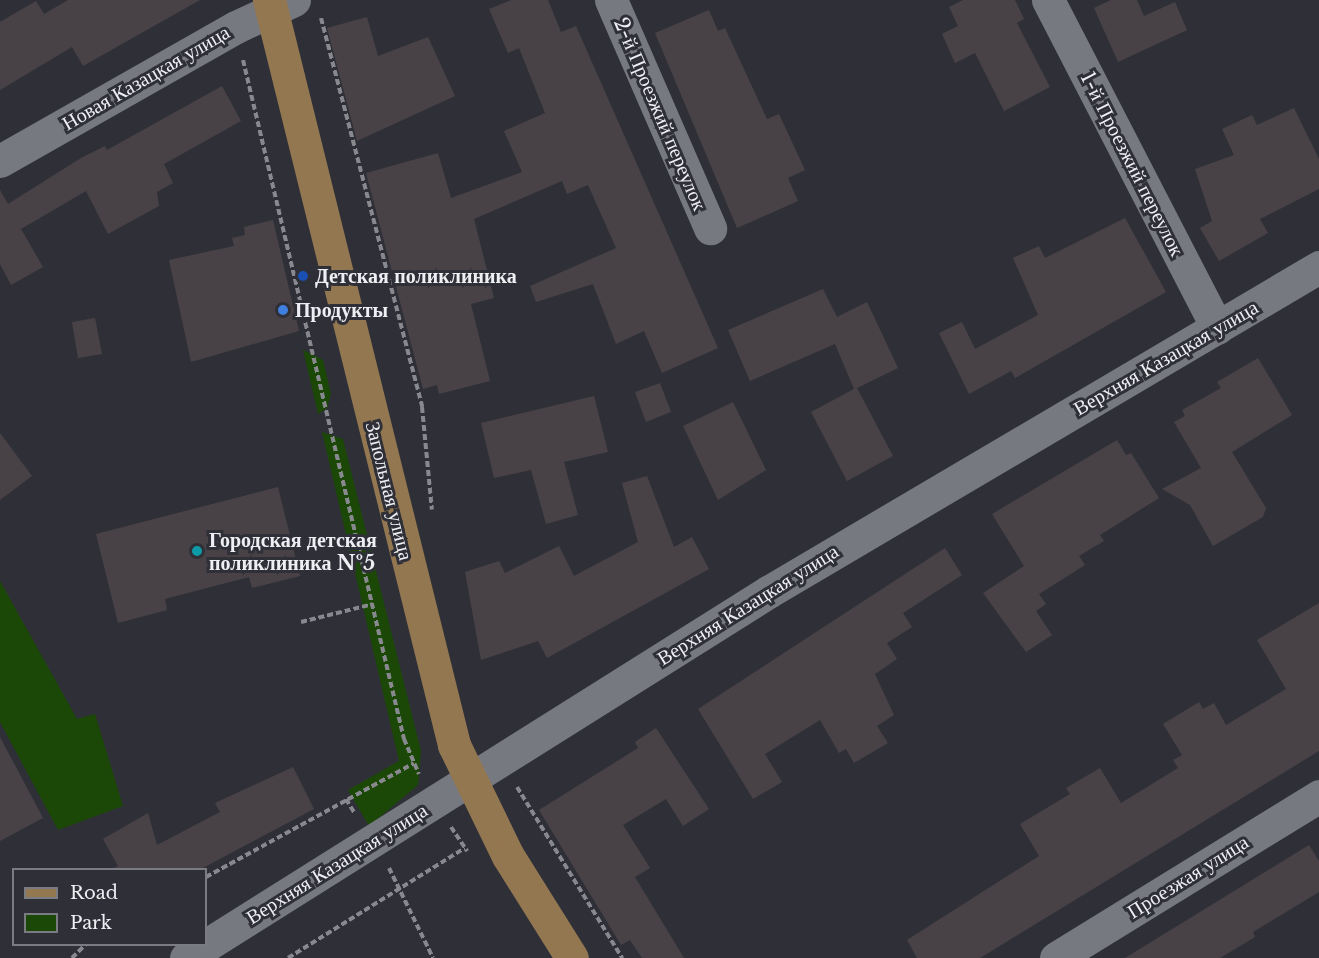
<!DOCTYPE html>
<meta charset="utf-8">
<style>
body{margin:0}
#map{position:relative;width:1319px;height:958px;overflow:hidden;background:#2f3037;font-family:"Libre Baskerville",serif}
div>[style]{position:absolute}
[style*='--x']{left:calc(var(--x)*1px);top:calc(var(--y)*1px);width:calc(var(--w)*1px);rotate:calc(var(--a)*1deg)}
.green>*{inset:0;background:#1b4806}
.building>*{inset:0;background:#484247}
.path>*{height:4px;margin-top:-2px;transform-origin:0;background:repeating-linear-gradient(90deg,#88898f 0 6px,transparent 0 9px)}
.minor>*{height:33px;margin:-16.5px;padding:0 16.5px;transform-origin:16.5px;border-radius:16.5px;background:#777980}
.major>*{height:33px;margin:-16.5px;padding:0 16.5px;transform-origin:16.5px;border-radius:16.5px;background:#937751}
.dots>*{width:16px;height:16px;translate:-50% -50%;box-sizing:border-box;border:3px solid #2f3037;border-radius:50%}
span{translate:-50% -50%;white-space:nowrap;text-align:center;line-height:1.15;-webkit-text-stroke:6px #2f3037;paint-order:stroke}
.street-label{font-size:20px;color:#eeeff3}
.poi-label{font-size:20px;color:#eeeff3;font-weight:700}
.left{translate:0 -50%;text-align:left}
.legend{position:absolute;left:12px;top:868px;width:195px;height:78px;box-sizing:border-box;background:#2f3037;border:2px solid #7b7c82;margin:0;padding:8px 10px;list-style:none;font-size:18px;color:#eeeff3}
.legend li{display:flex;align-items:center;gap:12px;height:30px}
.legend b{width:30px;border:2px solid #7b7c82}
</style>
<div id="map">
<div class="green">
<i style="clip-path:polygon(303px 350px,323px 360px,331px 394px,327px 408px,318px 414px)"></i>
<i style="clip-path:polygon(322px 432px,343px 439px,421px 751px,418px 785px,369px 826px,348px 790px,399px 761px)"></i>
<i style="clip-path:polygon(0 581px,77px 719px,95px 714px,123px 806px,58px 830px,0 722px)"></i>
</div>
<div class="building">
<i style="clip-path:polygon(68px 0,200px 0,83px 66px,72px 47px,0 90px,0 22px,36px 1px,44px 14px)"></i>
<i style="clip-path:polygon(511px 0,548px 0,561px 32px,576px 26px,718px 348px,662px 373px,644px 331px,616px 344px,593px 284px,536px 302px,530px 286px,616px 248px,588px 185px,567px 194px,562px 181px,474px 219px,494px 298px,471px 304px,490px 381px,439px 394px,437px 385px,423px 389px,366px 173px,438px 153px,451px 198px,522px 172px,504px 131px,545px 113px,519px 48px,508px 53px,489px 9px)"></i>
<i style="clip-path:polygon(963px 0,1015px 0,1024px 19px,1017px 23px,1050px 87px,1004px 111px,975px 53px,955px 63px,942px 34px,958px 26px,949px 7px)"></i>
<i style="clip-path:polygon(1111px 0,1137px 0,1144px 16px,1175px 2px,1187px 30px,1118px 62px,1094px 8px)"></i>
<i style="clip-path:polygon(709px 10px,718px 31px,725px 28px,767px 119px,779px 114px,805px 170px,788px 178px,798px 201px,737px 228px,655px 33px)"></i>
<i style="clip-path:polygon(367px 17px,378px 56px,428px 37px,455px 96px,357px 141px,327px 28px)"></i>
<i style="clip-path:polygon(222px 86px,241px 121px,164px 164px,173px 183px,157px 192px,159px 206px,108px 234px,86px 191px,21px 229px,43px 267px,11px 285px,0 264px,0 190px,8px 204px,81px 158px,105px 146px,107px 150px)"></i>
<i style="clip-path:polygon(1294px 108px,1319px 159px,1319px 189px,1260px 219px,1268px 233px,1219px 261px,1200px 228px,1212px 221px,1195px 169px,1234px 155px,1222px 129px,1252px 115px,1257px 125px)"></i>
<i style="clip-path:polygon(1125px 218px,1166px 292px,1015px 378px,1011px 371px,969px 394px,939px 333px,962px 322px,975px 349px,1038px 315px,1013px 258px,1039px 246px,1045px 258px)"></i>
<i style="clip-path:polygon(273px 220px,299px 331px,191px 362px,169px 260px,234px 246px,232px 238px,245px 235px,244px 227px)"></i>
<i style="clip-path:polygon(823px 289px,837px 317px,867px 302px,898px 368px,857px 388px,893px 456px,847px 481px,811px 412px,854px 389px,835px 344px,750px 381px,728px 330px)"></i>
<i style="clip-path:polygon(95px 318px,102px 354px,78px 358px,72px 322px)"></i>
<i style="clip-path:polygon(1258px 358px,1292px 415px,1232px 452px,1266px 508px,1263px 517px,1213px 546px,1190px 505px,1162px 489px,1201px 468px,1174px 422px,1185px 416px,1182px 410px,1221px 388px,1217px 382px)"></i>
<i style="clip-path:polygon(660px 383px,671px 412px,646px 422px,635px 392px)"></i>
<i style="clip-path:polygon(594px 396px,608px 452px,564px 462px,578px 515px,546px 524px,531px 470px,494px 478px,481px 423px)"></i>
<i style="clip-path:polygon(733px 402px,766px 470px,718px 500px,683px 426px)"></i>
<i style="clip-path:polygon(0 433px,32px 476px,0 500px)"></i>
<i style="clip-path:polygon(1117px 440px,1126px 455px,1131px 453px,1159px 498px,1100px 535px,1104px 541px,1079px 556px,1085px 565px,1039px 594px,1046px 604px,1036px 611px,1052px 635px,1026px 652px,983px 593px,1024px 566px,992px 514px)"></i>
<i style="clip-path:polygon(647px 476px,674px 547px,692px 537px,709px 569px,547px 658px,538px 641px,481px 660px,465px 572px,499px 561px,505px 573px,559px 546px,574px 576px,638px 542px,622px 483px)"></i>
<i style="clip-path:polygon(278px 487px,300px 576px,252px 588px,249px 577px,165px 599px,167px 610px,118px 623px,96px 534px)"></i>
<i style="clip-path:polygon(945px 548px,962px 575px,903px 613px,912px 627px,887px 643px,897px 659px,875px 674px,894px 715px,877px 726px,888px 743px,854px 763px,846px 749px,839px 753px,820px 720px,765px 754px,782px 782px,753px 799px,698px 709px)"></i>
<i style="clip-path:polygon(1319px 603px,1319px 751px,980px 958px,917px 958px,907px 940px,1039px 856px,1020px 824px,1070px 794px,1066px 788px,1100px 768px,1121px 803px,1178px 768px,1173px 760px,1182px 755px,1163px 724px,1199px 702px,1203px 709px,1214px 703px,1226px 725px,1286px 689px,1257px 640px)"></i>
<i style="clip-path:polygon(656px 728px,709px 809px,683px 826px,666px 799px,623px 825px,650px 868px,635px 877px,684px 958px,642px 958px,630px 940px,621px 945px,539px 810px,638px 748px,635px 742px)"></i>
<i style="clip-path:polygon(0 737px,43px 818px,0 841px)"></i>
<i style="clip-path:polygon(293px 767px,314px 809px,199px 870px,110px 870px,118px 866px,103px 839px,148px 813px,157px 845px,220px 812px,215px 803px)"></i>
<i style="clip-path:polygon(1309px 845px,1319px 861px,1319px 892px,1253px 932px,1255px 937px,1220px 958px,1125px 958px)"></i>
</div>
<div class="path">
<i style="--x:321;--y:18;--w:402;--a:75.4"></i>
<i style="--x:422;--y:407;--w:103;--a:84.5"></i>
<i style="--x:243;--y:60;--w:698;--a:76.66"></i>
<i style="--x:404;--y:739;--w:38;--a:67"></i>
<i style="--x:301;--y:622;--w:74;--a:-14"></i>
<i style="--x:517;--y:787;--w:201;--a:58.4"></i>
<i style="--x:346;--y:799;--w:17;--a:59"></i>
<i style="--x:451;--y:827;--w:29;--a:56"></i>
<i style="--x:389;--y:868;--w:100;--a:63.9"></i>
<i style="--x:206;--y:877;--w:237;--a:-28.7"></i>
<i style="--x:72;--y:958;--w:20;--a:-45"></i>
<i style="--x:288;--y:958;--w:208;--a:-31.9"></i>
</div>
<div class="minor">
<i style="--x:611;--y:0;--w:249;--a:66.5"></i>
<i style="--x:1048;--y:0;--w:369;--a:62.7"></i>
<i style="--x:0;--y:161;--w:271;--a:-29.6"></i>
<i style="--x:236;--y:27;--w:64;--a:-25"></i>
<i style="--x:186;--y:958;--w:688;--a:-32.16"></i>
<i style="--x:768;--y:592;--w:640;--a:-30.53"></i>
<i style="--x:1056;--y:958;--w:309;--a:-31.6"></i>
</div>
<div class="major">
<i style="--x:269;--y:0;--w:768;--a:76.05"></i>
<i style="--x:454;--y:745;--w:123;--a:64.1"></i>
<i style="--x:508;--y:856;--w:120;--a:57.9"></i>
</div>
<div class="dots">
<i style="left:303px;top:276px;background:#1a4fb4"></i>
<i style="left:283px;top:310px;background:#3f7fe0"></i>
<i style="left:197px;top:551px;background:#0f9aa8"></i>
</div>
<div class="street-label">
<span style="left:146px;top:78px;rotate:-30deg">Новая Казацкая улица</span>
<span style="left:660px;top:114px;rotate:67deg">2-й Проезжий переулок</span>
<span style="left:1132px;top:164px;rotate:63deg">1-й Проезжий переулок</span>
<span style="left:1166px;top:358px;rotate:-30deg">Верхняя Казацкая улица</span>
<span style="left:389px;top:491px;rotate:76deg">Запольная улица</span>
<span style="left:748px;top:605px;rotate:-32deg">Верхняя Казацкая улица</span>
<span style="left:337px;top:864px;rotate:-32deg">Верхняя Казацкая улица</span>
<span style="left:1188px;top:877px;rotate:-32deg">Проезжая улица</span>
</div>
<div class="poi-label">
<span class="left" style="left:315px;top:276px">Детская поликлиника</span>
<span class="left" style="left:295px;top:310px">Продукты</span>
<span class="left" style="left:209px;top:552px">Городская детская<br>поликлиника №5</span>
</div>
<ul class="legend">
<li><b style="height:8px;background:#937751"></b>Road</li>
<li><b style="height:16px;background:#1b4806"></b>Park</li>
</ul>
</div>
